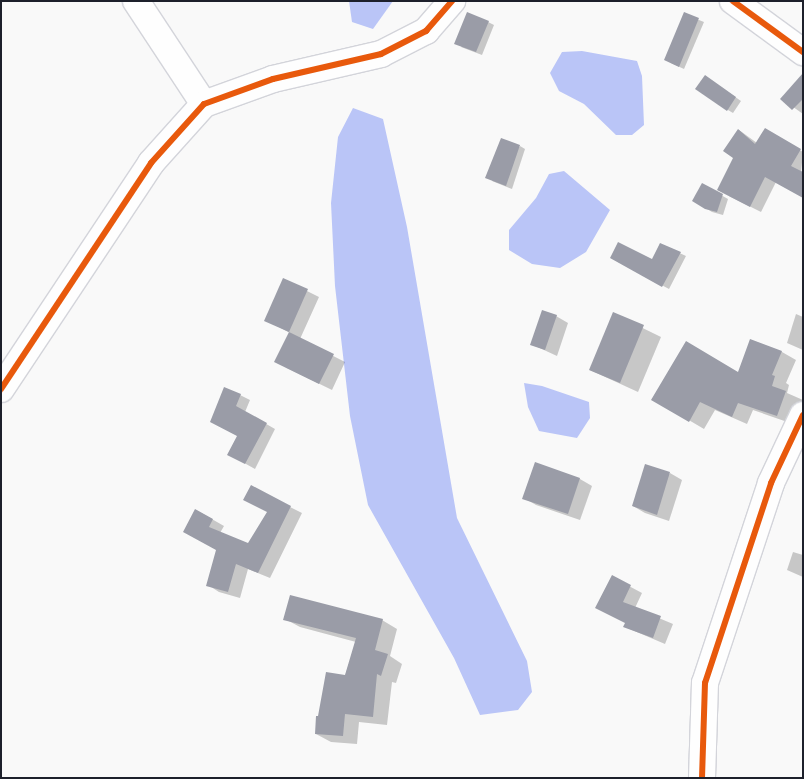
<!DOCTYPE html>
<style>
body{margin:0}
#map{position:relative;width:804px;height:779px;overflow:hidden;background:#f9f9f9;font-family:"Sofia Sans Condensed",sans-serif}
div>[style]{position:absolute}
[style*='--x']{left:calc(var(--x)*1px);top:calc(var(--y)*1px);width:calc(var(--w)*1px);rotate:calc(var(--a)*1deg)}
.water>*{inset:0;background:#bac5f7}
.shadow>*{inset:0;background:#0003}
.building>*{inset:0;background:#9a9ca7}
.roads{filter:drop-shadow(1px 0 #d3d4da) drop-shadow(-1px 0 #d3d4da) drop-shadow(0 1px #d3d4da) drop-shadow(0 -1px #d3d4da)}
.minor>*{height:26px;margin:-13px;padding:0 13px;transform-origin:13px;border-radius:13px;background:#fefefe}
.cycleway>*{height:6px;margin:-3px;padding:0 3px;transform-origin:3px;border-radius:3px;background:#e8590c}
span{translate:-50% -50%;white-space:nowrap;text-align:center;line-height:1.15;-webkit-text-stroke:5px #fff;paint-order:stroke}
.frame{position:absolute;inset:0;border:2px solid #1d202b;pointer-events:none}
</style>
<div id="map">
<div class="water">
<i style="clip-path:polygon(349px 1px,393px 1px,373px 29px,352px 22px)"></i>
<i style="clip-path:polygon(582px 51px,637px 61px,642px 76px,644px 125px,632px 135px,616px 135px,584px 104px,559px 91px,550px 73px,562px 52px)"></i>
<i style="clip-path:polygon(353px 108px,383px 119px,407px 227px,457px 518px,527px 661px,532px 692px,518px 710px,480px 715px,454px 658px,368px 505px,350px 416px,335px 286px,331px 203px,338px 137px)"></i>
<i style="clip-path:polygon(564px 171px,610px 210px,586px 252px,560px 268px,532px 264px,509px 250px,509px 230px,536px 198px,549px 174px)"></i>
<i style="clip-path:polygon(524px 383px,542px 386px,589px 402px,590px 418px,577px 438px,539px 431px,528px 407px)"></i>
</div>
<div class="shadow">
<i style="clip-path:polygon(684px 14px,704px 22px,684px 69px,671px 63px)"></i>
<i style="clip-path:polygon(488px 22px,494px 25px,482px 55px,461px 47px)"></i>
<i style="clip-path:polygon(803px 75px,803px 114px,782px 99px)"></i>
<i style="clip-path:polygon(711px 80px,741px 101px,733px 113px,728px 110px)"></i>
<i style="clip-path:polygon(739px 130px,757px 143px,765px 130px,803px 152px,801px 173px,776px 182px,761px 212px,729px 196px)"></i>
<i style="clip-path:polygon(520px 146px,525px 149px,512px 189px,492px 181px)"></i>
<i style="clip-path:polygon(703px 185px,728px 199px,723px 215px,712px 212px,694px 201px)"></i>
<i style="clip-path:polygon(660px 244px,686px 256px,669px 289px,611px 258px,653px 261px)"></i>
<i style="clip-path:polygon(307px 291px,319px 297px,300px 339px,345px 362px,332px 390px,287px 368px,290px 333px,266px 320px)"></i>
<i style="clip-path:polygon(614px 314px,661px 337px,638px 392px,590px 370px)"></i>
<i style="clip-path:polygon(796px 314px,803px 317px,803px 350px,787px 343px)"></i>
<i style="clip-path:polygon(556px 316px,568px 323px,557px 356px,531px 344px)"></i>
<i style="clip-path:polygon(751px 340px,782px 352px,796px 360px,786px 383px,789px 385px,787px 393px,803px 400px,803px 421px,799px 426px,753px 410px,747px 424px,715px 410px,704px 429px,653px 399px,739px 373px)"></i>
<i style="clip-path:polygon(240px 395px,250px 400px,245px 412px,275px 429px,255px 469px,228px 454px,238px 436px,212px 422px)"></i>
<i style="clip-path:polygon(535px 464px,580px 479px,592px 486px,580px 520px,536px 505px,524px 498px)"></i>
<i style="clip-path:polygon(670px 473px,682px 480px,669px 521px,645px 513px,633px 506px)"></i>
<i style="clip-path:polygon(290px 507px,302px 513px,270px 578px,248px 569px,240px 598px,219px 592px,208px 585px,217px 549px,196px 510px,224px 526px,220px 533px,249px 544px)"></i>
<i style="clip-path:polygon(793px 552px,803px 555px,803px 577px,787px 570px)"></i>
<i style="clip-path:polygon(612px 577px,642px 593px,635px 608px,673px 624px,665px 644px,625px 627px,626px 623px)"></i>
<i style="clip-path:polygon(285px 619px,382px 620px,397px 629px,390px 656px,402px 664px,396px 683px,392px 682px,387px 725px,359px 722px,357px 744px,331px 742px,316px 734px,345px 676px,356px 642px,300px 627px)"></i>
</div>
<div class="building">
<i style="clip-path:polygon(467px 12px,489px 21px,476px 52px,454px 44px)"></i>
<i style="clip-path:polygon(684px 12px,699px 18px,679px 67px,664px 60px)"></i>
<i style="clip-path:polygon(803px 73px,803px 99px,792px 110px,780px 99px)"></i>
<i style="clip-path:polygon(705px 75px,736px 97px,727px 111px,695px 89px)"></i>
<i style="clip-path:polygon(765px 128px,801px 149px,791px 166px,803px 172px,803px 198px,765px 177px,750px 207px,717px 190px,733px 158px,723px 151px,738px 129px,755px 144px)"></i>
<i style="clip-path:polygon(501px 138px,520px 145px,506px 186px,485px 178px)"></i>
<i style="clip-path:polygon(702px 183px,723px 194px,717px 212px,705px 209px,692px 201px)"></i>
<i style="clip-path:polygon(618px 242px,652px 259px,660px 243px,681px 252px,662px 287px,610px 258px)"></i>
<i style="clip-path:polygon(283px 278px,308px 289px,289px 332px,264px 321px)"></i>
<i style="clip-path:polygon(542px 310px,557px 315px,545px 350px,530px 345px)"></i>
<i style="clip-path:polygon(613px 312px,644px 325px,620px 383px,589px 370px)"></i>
<i style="clip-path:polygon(289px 332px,334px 354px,319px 384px,274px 362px)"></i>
<i style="clip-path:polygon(750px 339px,782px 351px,772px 375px,775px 376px,772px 386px,786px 391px,777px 416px,738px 403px,732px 417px,700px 402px,689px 422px,651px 400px,686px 341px,738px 372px)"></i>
<i style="clip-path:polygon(224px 387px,241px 394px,236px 406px,267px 423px,245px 464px,227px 455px,237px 436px,210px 422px)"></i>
<i style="clip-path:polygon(535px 462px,580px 478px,568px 514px,522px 499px)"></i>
<i style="clip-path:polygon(645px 464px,670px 472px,657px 515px,632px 506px)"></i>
<i style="clip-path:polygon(251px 485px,291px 506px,258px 573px,236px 564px,228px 592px,206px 586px,216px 550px,183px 532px,195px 509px,213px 519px,209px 527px,248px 543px,267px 512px,243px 500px)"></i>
<i style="clip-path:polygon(612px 575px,631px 585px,623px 602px,661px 616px,653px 638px,623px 627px,625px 623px,595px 608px)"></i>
<i style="clip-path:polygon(290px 595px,383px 619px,375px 650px,388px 654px,381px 676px,377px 674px,373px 717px,345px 714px,343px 736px,315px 734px,316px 716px,318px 716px,326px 672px,345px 675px,356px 638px,283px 620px)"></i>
</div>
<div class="roads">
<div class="minor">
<i style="--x:136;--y:1;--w:123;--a:56.6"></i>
<i style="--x:733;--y:1;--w:87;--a:36.1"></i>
<i style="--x:1;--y:389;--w:271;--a:-56.4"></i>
<i style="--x:151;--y:163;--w:79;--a:-48.1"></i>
<i style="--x:204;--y:104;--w:73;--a:-19.9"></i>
<i style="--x:273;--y:79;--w:111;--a:-13"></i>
<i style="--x:381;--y:54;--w:51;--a:-27.1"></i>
<i style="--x:426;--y:31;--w:40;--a:-49"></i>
<i style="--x:702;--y:778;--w:95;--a:-88.2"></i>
<i style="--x:705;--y:683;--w:211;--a:-71.7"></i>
<i style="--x:771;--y:483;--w:75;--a:-64.8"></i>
</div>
</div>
<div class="cycleway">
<i style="--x:733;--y:1;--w:87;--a:36.1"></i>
<i style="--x:1;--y:389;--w:271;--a:-56.4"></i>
<i style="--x:151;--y:163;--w:79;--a:-48.1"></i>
<i style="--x:204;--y:104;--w:73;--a:-19.9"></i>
<i style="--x:273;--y:79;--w:111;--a:-13"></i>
<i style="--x:381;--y:54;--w:51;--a:-27.1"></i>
<i style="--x:426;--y:31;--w:40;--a:-49"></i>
<i style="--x:702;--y:778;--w:95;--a:-88.2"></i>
<i style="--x:705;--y:683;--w:211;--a:-71.7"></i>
<i style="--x:771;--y:483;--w:75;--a:-64.8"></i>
</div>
<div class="frame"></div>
</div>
